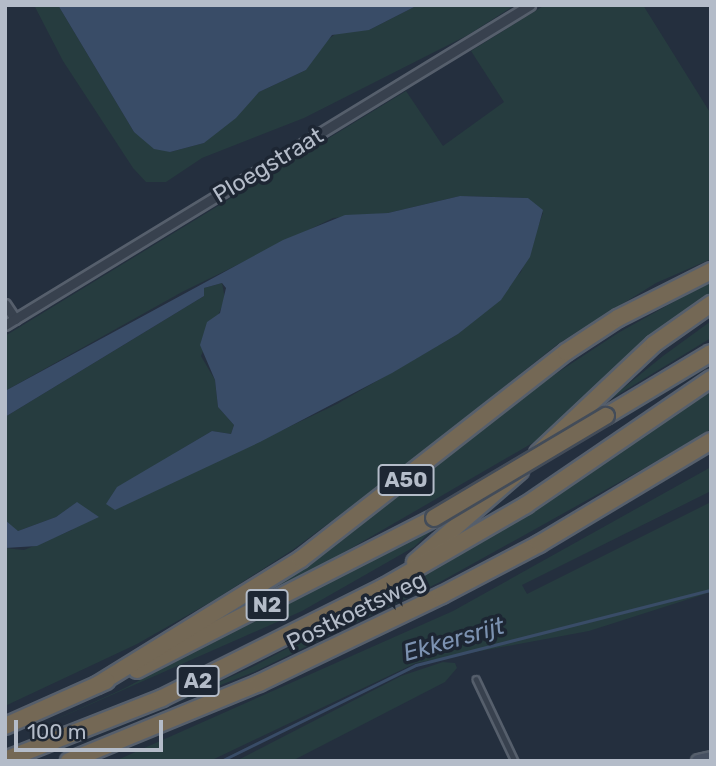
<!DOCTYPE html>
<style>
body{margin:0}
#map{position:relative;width:716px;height:766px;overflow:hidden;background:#242f3e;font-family:Rubik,sans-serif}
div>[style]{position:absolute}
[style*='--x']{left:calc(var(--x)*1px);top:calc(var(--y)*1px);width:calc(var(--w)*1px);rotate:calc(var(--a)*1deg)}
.green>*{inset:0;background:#263c3f}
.water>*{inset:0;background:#394c67}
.stream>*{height:2.5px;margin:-1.25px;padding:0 1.25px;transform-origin:1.25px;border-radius:1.25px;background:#394c67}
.roads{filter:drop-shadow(2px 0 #565f6c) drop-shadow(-2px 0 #565f6c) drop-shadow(0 2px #565f6c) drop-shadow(0 -2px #565f6c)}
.lane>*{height:4.5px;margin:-2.25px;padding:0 2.25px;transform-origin:2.25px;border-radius:2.25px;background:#38414e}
.street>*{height:9px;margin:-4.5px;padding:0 4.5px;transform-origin:4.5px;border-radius:4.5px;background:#38414e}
.secondary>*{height:12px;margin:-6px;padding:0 6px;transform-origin:6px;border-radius:6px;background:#465061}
.highway>*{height:16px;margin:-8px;padding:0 8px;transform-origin:8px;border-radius:8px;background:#746855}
.bridges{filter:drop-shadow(2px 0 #434c59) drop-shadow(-2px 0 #434c59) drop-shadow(0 2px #434c59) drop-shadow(0 -2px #434c59)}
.highway-bridge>*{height:16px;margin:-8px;padding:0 8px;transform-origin:8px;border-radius:8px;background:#746855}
span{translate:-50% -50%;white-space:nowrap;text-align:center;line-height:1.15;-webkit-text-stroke:7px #1d2633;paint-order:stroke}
.shield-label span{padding:2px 5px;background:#1d2633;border:2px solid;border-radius:5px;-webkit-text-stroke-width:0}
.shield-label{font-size:21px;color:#b4bcc9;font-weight:700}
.street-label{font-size:23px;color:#b4bcc9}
.water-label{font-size:24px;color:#7c92b1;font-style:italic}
.frame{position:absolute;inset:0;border:7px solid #b4bcc9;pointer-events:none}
.scale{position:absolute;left:14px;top:720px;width:149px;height:32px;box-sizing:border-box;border:4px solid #b4bcc9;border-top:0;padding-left:9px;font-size:21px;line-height:24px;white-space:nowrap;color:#b4bcc9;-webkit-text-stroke:5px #1d2633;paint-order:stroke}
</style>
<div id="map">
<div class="green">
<i style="clip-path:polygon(34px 5px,58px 5px,134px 132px,170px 152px,204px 143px,259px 92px,306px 70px,323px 43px,341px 30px,369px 30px,418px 5px,515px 5px,468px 35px,304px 118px,202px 158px,166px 182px,146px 182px,133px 168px,63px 61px)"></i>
<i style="clip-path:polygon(545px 5px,643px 5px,711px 114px,711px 259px,656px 283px,558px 344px,387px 480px,294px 549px,216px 599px,137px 644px,5px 706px,5px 548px,24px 550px,72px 530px,76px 503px,56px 517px,18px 531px,11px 528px,5px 520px,5px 417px,204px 296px,204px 288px,222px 283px,225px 299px,201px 356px,215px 380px,218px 407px,234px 425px,231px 434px,212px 431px,175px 453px,205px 467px,337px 404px,458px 334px,521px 272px,543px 213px,528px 198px,460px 196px,388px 213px,333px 218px,182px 292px,5px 391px,5px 336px,406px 91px,443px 146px,504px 102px,471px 51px)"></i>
<i style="clip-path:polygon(711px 281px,711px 296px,635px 352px,543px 437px,310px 572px,252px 599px,399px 496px,505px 407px,618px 333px)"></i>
<i style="clip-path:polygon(711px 321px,711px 338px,606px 402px,663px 356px)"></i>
<i style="clip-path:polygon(711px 388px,711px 429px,643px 469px,440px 582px,254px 672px,167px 706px,252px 667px,435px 570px,532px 511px)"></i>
<i style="clip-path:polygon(711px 467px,711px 491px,522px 585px,527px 594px,711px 502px,711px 592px,589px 631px,416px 663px,210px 761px,115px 761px,453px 611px)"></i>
<i style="clip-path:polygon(445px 518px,414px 547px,302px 611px,30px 731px,123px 689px)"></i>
<i style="clip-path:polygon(443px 662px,455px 663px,457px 668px,445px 682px,292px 761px,236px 761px,401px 676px)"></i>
</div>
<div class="water">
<i style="clip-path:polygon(58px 5px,418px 5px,369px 30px,332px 35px,306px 70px,259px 92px,236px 118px,204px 143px,170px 152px,154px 149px,134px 132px)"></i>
<i style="clip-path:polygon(460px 196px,528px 198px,543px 210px,530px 257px,501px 300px,458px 334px,392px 373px,260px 442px,115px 510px,106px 504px,117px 487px,212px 431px,231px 434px,234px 425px,218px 407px,215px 380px,200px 345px,207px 322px,220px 313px,226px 288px,222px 283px,204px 288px,204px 296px,5px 417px,5px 391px,283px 240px,345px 215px,388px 213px)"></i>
<i style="clip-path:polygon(77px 502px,99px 517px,37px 546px,5px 548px,5px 520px,18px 531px,56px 517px)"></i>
</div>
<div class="stream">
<i style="--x:221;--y:761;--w:217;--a:-26.2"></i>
<i style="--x:416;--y:665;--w:304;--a:-14.3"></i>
</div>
<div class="roads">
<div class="lane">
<i style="--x:476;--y:679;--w:91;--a:64.6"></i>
</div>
<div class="street">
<i style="--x:5;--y:304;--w:18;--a:56"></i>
<i style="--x:5;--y:325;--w:615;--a:-31.36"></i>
</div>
<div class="secondary">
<i style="--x:698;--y:761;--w:13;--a:-13"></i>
</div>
<div class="highway">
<i style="--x:606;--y:416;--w:122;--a:-31"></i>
<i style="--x:538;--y:453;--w:159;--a:-43.2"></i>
<i style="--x:654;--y:344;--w:70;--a:-35.1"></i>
<i style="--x:415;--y:562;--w:139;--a:-40.9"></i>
<i style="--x:137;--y:670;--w:334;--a:-27.1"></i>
<i style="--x:97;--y:685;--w:240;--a:-31.7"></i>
<i style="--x:301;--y:559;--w:336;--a:-38"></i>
<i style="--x:566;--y:352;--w:62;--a:-33.2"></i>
<i style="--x:618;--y:318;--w:104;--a:-26.8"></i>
<i style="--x:5;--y:726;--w:111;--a:-24"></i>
<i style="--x:5;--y:760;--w:169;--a:-21.5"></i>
<i style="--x:162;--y:698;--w:248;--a:-26.6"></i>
<i style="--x:384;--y:587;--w:164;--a:-30"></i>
<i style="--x:526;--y:505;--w:224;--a:-34.3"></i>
<i style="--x:69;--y:761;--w:205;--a:-22.3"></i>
<i style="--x:259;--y:683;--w:203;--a:-25.7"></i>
<i style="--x:442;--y:595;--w:110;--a:-27.7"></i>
<i style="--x:539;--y:544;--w:200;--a:-30.9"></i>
</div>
</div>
<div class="bridges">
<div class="highway-bridge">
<i style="--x:434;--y:518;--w:200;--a:-30.7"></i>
</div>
</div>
<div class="shield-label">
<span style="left:406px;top:480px">A50</span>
<span style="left:267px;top:605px">N2</span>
<span style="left:198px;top:681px">A2</span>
</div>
<div class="street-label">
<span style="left:268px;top:165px;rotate:-31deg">Ploegstraat</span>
<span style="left:356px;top:611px;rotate:-26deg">Postkoetsweg</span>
</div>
<div class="water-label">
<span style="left:454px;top:640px;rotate:-16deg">Ekkersrijt</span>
</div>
<div class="frame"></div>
<div class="scale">100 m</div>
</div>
